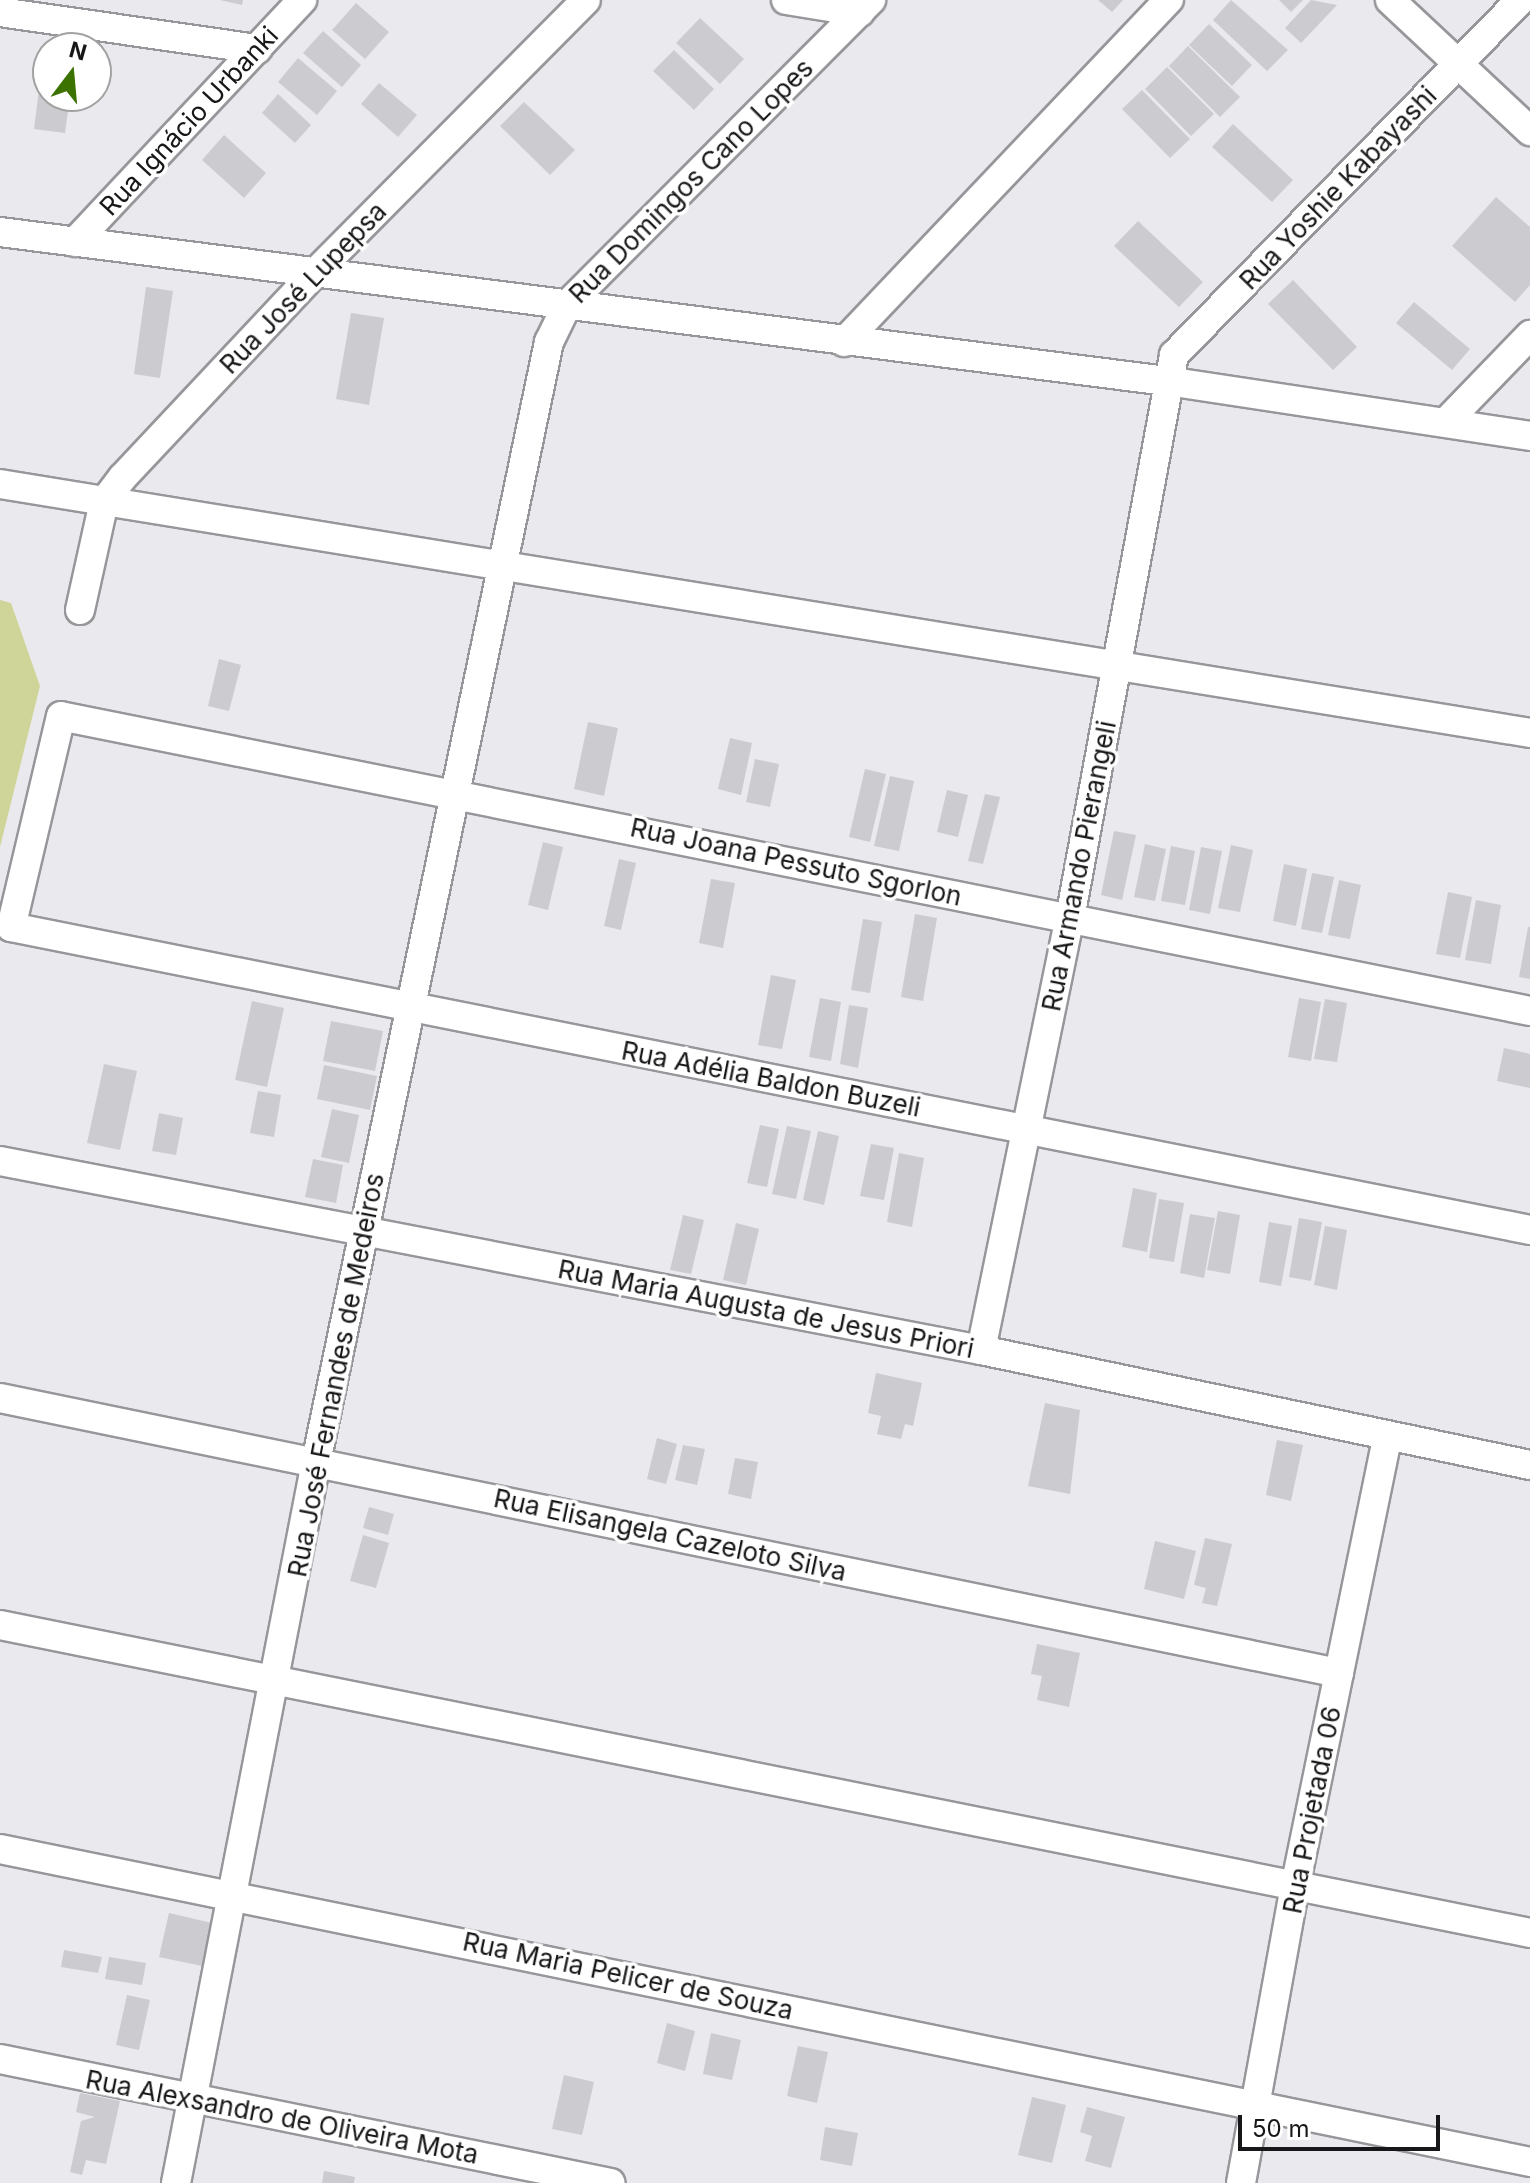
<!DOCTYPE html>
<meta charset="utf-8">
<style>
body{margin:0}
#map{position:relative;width:1530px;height:2183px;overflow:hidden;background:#eae9ed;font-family:Inter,sans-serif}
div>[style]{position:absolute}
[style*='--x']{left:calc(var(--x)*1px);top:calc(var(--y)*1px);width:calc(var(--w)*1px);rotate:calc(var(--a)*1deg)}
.green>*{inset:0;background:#cfd598}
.building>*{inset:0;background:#ccccd0}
.roads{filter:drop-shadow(2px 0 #97969a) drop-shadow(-2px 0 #97969a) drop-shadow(0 2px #97969a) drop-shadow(0 -2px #97969a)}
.minor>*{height:28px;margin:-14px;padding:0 14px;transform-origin:14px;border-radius:14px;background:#fff}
span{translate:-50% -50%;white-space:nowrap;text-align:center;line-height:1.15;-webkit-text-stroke:7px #fff;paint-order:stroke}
.street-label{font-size:26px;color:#171618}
.north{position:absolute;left:32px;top:32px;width:80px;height:80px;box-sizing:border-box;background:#fff;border:2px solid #a2a2a3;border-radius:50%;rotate:16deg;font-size:22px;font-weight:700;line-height:32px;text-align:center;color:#171618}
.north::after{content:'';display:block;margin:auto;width:28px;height:36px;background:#3b7200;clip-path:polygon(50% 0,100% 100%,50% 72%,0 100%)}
.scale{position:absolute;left:1238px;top:2115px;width:202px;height:36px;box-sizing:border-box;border:4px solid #171618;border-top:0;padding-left:10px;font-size:24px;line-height:28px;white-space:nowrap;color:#171618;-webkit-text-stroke:6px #fff;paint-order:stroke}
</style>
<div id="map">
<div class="green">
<i style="clip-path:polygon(0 600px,11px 603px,40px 686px,0 847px)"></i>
</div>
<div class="building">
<i style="clip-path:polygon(220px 0,243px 0,242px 5px)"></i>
<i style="clip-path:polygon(1098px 0,1123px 0,1112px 12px)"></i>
<i style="clip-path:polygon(1231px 0,1288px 50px,1267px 71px,1213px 20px)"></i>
<i style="clip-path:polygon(1279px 0,1303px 0,1291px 12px)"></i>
<i style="clip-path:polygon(1311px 0,1337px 5px,1301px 43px,1285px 28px)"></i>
<i style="clip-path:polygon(356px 3px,389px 32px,365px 59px,332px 30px)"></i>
<i style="clip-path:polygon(700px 18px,744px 59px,720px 84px,676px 43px)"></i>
<i style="clip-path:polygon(1209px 24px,1252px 65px,1232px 86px,1189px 45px)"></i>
<i style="clip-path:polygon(323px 31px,361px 65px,342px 87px,303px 53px)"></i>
<i style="clip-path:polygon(1188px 46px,1240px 97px,1220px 117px,1169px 66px)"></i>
<i style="clip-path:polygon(674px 50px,714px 89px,694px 110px,653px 71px)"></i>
<i style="clip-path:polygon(298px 58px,337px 91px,317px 115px,278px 82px)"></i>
<i style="clip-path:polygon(1167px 67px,1214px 114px,1191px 136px,1145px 89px)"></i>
<i style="clip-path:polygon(41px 74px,48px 75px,48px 96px,70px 96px,65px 133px,34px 129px)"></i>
<i style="clip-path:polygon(379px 83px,417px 115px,398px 137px,361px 104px)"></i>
<i style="clip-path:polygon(1142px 90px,1190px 139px,1170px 158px,1122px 109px)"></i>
<i style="clip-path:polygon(278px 94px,311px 125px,295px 143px,262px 113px)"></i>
<i style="clip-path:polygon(524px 102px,575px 150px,550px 175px,500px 126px)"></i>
<i style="clip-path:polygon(1233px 124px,1293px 180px,1272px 202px,1212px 147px)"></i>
<i style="clip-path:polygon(224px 135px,266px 173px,244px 198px,202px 160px)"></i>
<i style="clip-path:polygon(1496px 197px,1530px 227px,1530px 285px,1515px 302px,1452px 246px)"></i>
<i style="clip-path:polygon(1138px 221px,1203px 282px,1179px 307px,1114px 246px)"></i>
<i style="clip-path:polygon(1293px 280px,1357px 347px,1333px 370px,1268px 304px)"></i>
<i style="clip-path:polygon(146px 287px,173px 291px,160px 378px,134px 374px)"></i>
<i style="clip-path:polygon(1414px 302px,1470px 349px,1452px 370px,1396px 323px)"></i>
<i style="clip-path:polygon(351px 313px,384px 318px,369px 405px,336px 399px)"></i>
<i style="clip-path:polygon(219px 659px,241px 665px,229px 711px,208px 706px)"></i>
<i style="clip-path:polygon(588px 722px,618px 728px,604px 796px,574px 789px)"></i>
<i style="clip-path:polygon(730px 738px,752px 743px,741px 795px,718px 789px)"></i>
<i style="clip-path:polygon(755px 759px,779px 764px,770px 807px,746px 802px)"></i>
<i style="clip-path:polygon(865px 769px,886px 774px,870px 842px,849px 837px)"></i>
<i style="clip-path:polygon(890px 776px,914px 781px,899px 851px,874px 846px)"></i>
<i style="clip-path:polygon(947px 790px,968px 795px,958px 837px,937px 832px)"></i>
<i style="clip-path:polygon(985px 794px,1000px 797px,983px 864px,968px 861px)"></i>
<i style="clip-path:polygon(1114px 831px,1136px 835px,1122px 900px,1101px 895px)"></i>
<i style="clip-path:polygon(543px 842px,563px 847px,548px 910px,528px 905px)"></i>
<i style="clip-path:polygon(1145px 844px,1166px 849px,1155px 901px,1134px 897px)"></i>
<i style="clip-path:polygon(1231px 845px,1253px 850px,1240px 912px,1218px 908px)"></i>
<i style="clip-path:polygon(1171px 846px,1195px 851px,1185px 905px,1161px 901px)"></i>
<i style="clip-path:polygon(1201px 847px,1222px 851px,1210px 914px,1189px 910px)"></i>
<i style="clip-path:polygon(619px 859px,636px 863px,621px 930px,604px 926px)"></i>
<i style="clip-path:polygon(1284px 864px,1307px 869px,1296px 926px,1273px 921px)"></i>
<i style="clip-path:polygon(1312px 873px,1334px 877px,1322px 933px,1301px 929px)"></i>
<i style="clip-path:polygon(711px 879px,735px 883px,723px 948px,699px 943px)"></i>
<i style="clip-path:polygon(1339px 880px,1361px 885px,1350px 939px,1328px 935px)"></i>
<i style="clip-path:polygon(1448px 892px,1472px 897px,1460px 958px,1436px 954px)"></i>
<i style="clip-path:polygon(1476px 900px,1501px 905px,1491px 964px,1465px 960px)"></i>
<i style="clip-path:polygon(915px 914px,937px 918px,923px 1001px,901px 997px)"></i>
<i style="clip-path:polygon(863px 919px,882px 922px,870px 993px,851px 990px)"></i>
<i style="clip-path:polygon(1528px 927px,1530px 927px,1530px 979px,1519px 977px)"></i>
<i style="clip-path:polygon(771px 975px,796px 980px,782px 1049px,758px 1045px)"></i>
<i style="clip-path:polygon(820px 998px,841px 1002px,831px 1061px,809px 1057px)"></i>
<i style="clip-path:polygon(1299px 998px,1321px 1002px,1311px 1061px,1288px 1057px)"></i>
<i style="clip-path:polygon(1325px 999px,1347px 1003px,1337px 1062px,1314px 1059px)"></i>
<i style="clip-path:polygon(252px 1001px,284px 1008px,267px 1087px,235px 1080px)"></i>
<i style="clip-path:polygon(849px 1005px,868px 1008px,858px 1068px,840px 1064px)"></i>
<i style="clip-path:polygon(331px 1021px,383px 1031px,375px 1071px,323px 1061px)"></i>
<i style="clip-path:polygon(1504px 1048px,1530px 1054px,1530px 1088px,1497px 1081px)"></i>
<i style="clip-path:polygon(104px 1064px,137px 1071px,120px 1150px,87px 1143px)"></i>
<i style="clip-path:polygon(324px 1065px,377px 1076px,370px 1110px,317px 1099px)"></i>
<i style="clip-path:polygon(258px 1091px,281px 1095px,274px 1137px,250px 1133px)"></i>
<i style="clip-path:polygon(332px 1109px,359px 1115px,349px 1163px,321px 1157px)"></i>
<i style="clip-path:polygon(159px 1113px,183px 1118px,176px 1155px,152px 1151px)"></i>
<i style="clip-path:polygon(760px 1125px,779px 1129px,767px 1187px,747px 1183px)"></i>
<i style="clip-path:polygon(787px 1126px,811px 1131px,796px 1199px,772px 1194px)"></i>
<i style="clip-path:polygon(818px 1131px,839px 1136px,824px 1205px,803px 1200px)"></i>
<i style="clip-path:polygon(871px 1144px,894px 1148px,884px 1200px,860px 1196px)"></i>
<i style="clip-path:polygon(899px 1153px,924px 1158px,912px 1227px,887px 1222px)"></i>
<i style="clip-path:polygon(313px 1159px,343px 1165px,336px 1203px,305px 1197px)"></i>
<i style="clip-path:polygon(1133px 1188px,1157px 1193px,1147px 1252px,1122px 1247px)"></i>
<i style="clip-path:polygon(1159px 1199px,1184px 1203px,1174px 1262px,1149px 1258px)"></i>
<i style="clip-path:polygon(1218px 1211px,1240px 1215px,1230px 1274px,1207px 1270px)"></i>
<i style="clip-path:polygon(1190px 1214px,1215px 1218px,1204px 1278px,1180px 1273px)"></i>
<i style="clip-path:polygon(683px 1215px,704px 1220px,691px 1274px,670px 1270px)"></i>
<i style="clip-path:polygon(1299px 1218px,1322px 1222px,1311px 1281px,1289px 1277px)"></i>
<i style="clip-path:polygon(1269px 1222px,1292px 1226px,1281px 1286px,1259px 1282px)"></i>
<i style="clip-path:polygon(736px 1223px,759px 1229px,746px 1285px,723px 1280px)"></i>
<i style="clip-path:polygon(1325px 1226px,1347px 1230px,1337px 1290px,1314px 1285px)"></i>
<i style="clip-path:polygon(876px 1373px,922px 1383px,913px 1426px,905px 1424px,901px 1439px,877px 1434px,881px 1416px,868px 1413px)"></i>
<i style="clip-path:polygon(1045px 1403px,1080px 1410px,1070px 1494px,1028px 1486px)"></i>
<i style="clip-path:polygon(657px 1438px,677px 1444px,666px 1484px,647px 1479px)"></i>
<i style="clip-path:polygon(1277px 1440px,1303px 1445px,1291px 1501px,1266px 1495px)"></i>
<i style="clip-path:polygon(683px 1445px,705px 1449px,697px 1485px,675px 1480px)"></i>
<i style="clip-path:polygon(735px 1458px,758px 1462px,751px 1499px,728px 1494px)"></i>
<i style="clip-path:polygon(369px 1507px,394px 1514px,388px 1535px,363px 1528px)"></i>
<i style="clip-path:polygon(363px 1535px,389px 1543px,376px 1588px,350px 1581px)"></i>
<i style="clip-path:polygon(1205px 1538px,1232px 1544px,1217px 1606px,1202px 1603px,1206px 1588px,1194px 1585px)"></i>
<i style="clip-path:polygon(1155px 1541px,1196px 1551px,1184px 1599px,1144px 1589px)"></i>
<i style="clip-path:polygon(1037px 1644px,1080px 1653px,1069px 1707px,1037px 1700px,1042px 1676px,1031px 1674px)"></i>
<i style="clip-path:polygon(169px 1913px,212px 1923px,202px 1966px,159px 1957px)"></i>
<i style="clip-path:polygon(64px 1950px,102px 1957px,98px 1973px,61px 1967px)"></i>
<i style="clip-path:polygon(109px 1957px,146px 1963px,142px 1985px,105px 1979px)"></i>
<i style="clip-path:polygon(127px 1995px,150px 2000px,139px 2050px,116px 2045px)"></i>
<i style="clip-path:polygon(667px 2023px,695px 2031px,685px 2071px,657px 2063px)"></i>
<i style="clip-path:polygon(711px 2033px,741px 2040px,732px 2080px,703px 2074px)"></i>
<i style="clip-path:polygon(798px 2046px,828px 2052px,817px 2103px,787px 2096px)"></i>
<i style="clip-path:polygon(564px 2075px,594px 2082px,582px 2135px,552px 2129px)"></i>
<i style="clip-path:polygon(80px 2093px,120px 2101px,106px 2164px,86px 2160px,82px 2175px,70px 2172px,81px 2121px,95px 2117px,76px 2112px)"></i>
<i style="clip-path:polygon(1032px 2097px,1066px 2105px,1052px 2163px,1018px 2155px)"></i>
<i style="clip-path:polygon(1087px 2107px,1125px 2117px,1111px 2168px,1085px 2161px,1092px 2136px,1080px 2132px)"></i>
<i style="clip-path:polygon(825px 2127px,858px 2133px,852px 2166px,820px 2160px)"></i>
<i style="clip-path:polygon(324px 2171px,355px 2177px,354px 2183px,322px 2183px)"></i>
</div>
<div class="roads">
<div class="minor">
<i style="--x:786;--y:0;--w:75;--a:9.2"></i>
<i style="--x:1390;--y:0;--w:192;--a:43.1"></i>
<i style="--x:0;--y:12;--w:260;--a:8.2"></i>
<i style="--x:0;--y:232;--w:1176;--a:7.28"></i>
<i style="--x:1167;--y:381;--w:367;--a:8.6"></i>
<i style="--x:75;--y:242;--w:332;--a:-46.8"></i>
<i style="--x:844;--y:342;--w:472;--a:-46.5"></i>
<i style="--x:1447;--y:421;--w:120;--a:-46"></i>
<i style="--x:0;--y:484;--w:1550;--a:9.24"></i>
<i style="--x:80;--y:610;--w:111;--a:-77.5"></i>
<i style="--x:104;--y:502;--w:31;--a:-53"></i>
<i style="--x:123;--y:477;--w:277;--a:-46.8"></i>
<i style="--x:313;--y:275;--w:387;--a:-45.2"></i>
<i style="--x:1530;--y:1011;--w:1498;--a:-168.65"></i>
<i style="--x:61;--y:716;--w:217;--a:103.3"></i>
<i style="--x:11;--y:927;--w:1549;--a:11.28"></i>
<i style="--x:0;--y:1161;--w:999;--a:10.91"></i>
<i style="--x:981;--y:1350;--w:561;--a:11.83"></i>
<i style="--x:981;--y:1350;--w:441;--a:-78.4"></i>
<i style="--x:1070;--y:918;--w:573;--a:-79.53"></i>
<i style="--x:1174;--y:355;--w:496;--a:-45.7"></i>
<i style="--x:0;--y:1398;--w:1367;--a:11.61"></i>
<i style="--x:0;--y:1625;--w:1561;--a:11.38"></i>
<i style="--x:0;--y:1849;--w:1562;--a:11.56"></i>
<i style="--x:0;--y:2059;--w:623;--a:11.47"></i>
<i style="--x:176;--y:2183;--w:734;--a:-79.01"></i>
<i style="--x:316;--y:1462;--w:1144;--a:-78.25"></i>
<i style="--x:549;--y:342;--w:41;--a:-64.1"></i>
<i style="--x:567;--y:305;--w:431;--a:-45.1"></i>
<i style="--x:1241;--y:2183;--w:301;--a:-79.7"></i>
<i style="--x:1295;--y:1887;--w:458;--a:-78.4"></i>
</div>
</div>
<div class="street-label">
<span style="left:189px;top:121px;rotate:-47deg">Rua Ignácio Urbanki</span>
<span style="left:691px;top:181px;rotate:-45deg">Rua Domingos Cano Lopes</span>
<span style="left:1338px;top:188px;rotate:-46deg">Rua Yoshie Kabayashi</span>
<span style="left:303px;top:288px;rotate:-46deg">Rua José Lupepsa</span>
<span style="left:796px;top:862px;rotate:12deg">Rua Joana Pessuto Sgorlon</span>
<span style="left:1079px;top:866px;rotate:-79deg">Rua Armando Pierangeli</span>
<span style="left:771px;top:1079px;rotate:11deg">Rua Adélia Baldon Buzeli</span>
<span style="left:766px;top:1309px;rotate:11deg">Rua Maria Augusta de Jesus Priori</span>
<span style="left:336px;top:1375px;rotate:-79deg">Rua José Fernandes de Medeiros</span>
<span style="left:670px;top:1535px;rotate:12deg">Rua Elisangela Cazeloto Silva</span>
<span style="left:1312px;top:1810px;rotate:-79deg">Rua Projetada 06</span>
<span style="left:628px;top:1976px;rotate:12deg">Rua Maria Pelicer de Souza</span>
<span style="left:282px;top:2117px;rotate:11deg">Rua Alexsandro de Oliveira Mota</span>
</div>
<div class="north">N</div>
<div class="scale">50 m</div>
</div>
